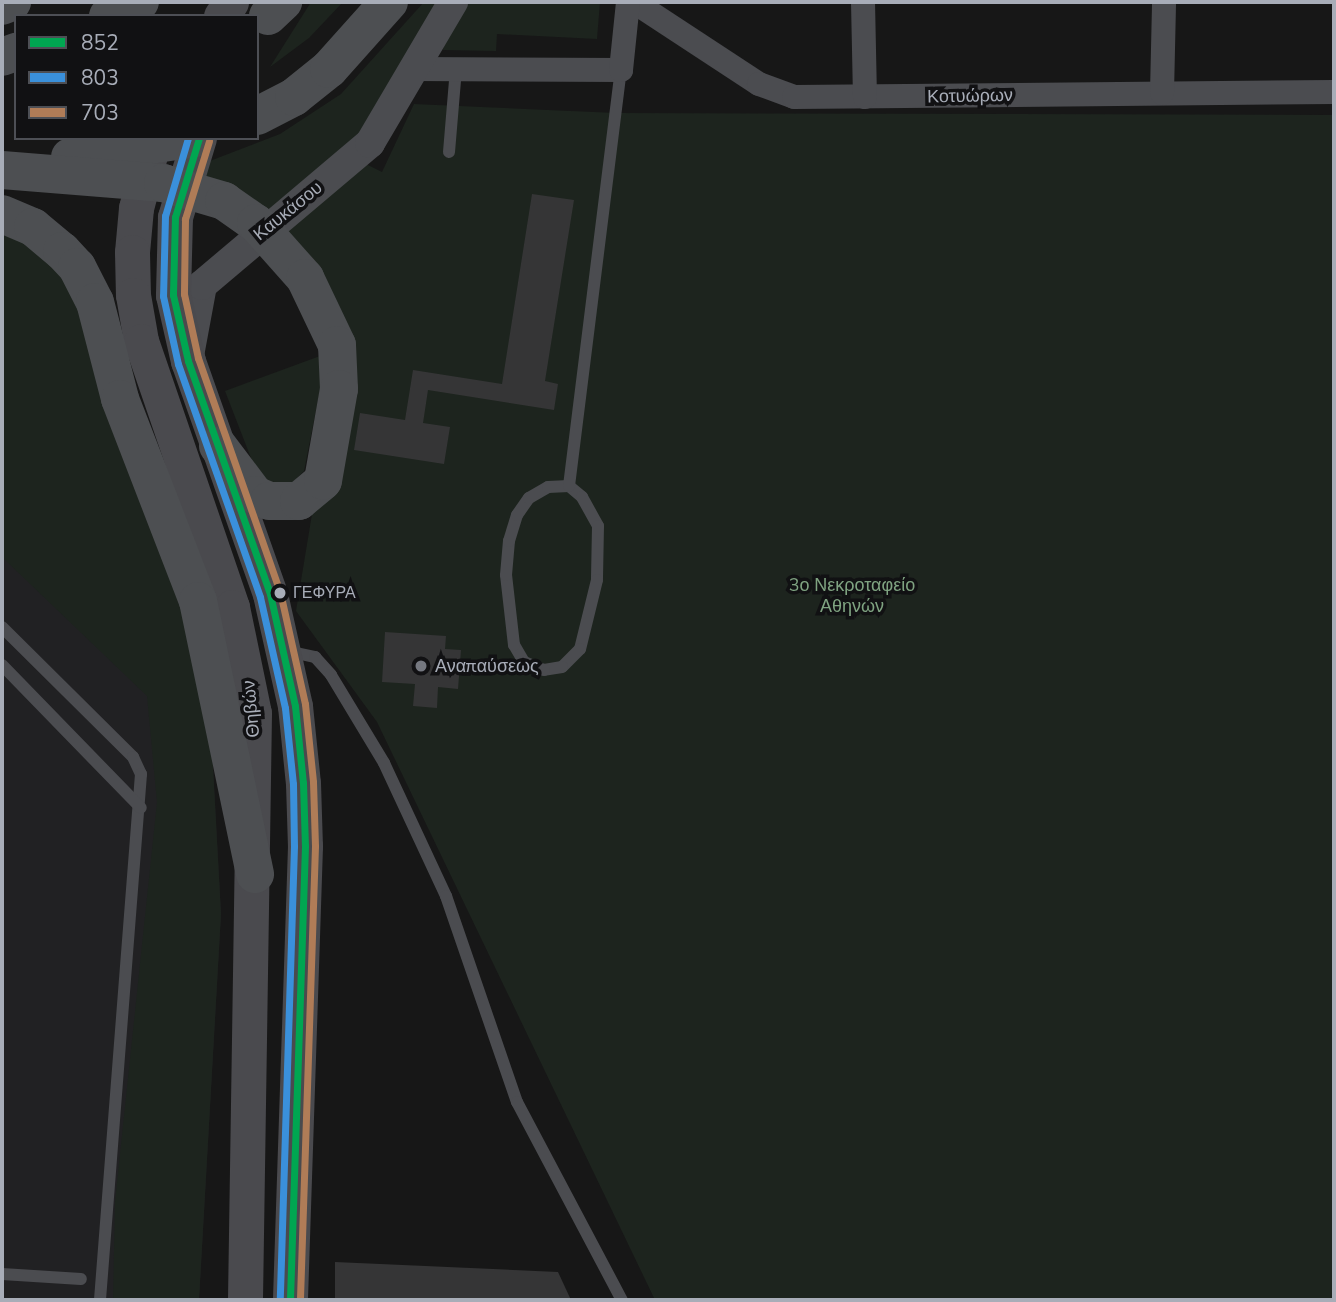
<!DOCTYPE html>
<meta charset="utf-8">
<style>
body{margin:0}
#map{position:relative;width:1336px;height:1302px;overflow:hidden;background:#171717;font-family:"Nunito Sans",sans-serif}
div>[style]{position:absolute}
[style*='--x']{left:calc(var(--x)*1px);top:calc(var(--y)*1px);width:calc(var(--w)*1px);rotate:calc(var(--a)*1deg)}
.built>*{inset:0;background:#212123}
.green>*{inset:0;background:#1d241e}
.building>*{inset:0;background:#353536}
.service>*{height:12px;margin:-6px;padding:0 6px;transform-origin:6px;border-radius:6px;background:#4b4c50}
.minor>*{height:24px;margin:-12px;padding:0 12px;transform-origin:12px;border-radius:12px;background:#4b4c50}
.tertiary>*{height:30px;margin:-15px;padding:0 15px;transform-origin:15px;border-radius:15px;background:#4b4c50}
.secondary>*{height:35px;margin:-17.5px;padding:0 17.5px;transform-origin:17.5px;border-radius:17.5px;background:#4a4a4e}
.primary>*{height:38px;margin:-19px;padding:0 19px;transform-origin:19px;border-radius:19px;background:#4d4f52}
.primary-bridge>*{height:38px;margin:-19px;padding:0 19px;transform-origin:19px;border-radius:19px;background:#4d4f52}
.bus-1>*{height:7px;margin:-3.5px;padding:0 3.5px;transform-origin:3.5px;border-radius:3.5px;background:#00a651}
.bus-2>*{height:7px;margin:-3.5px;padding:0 3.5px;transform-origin:3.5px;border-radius:3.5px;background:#3a90db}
.bus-3>*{height:7px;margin:-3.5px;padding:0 3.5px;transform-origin:3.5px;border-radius:3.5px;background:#b07c57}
.dots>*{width:19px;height:19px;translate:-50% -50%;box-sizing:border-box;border:4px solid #111113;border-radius:50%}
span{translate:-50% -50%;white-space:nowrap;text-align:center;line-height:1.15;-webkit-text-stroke:7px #111113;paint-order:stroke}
.bus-label{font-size:16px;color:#a8adb8}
.left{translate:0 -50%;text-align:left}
.street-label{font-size:18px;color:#a8adb8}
.park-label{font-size:18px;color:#7fa381}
.poi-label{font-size:18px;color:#a8adb8}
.frame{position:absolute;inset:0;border:4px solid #a8adb8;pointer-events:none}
.legend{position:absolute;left:14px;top:14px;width:245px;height:126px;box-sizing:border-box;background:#111113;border:2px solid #4d4f55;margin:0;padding:9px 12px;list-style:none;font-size:21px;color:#a8adb8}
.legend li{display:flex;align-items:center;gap:14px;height:35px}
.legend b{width:35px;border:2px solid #4d4f55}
</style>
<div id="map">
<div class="built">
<i style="clip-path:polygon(2px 225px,212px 748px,221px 914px,199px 1300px,2px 1300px)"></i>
</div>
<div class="green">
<i style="clip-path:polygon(311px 2px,343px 2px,309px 38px,270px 67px)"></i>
<i style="clip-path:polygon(424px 2px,437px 2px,376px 118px,267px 215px,201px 178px,202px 164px,280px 134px,341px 94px)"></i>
<i style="clip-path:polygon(466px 2px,600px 2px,597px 39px,497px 34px,496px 51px,443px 50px,444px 32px)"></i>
<i style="clip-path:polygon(414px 104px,616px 113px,1334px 115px,1334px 1300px,655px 1300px,377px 722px,296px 611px,312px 514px,348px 414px,284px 230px,364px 163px,382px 172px)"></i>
<i style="clip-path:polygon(2px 225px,64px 272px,175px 569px,212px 748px,221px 914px,199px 1300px,113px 1300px,115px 1202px,157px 802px,147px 696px,2px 557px)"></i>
<i style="clip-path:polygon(320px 356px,322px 380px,304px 471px,293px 482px,268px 488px,256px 471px,225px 391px)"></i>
</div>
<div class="building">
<i style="clip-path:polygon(532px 194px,574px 200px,545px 381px,558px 384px,554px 410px,428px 390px,423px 423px,450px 427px,444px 464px,354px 450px,360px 413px,405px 420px,413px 370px,502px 384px)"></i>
<i style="clip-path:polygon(385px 632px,446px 636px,445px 649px,461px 650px,458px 689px,438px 687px,437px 708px,413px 706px,415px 684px,382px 682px)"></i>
<i style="clip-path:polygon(335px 1262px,558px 1272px,571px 1300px,335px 1300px)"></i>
</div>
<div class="service">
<i style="--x:449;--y:152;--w:83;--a:-85.2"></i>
<i style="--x:569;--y:486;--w:17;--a:40"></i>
<i style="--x:582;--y:497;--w:33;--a:61"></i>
<i style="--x:598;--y:526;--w:54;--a:91.1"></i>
<i style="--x:597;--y:580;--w:71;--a:103.8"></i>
<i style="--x:580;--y:649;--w:25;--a:135"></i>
<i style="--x:562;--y:667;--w:18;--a:171"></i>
<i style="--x:544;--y:670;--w:22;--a:-158"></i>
<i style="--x:524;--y:662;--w:20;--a:-120"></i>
<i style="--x:514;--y:645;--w:70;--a:-96.5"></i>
<i style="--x:506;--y:575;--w:34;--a:-85"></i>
<i style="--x:509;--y:541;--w:27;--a:-73"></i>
<i style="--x:517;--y:515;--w:21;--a:-55"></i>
<i style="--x:529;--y:498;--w:22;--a:-30"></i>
<i style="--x:548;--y:487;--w:21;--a:-3"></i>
<i style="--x:569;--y:486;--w:419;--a:-82.9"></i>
<i style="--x:2;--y:627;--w:185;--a:44.8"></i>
<i style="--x:133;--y:757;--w:19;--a:65"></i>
<i style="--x:141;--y:774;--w:528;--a:94.46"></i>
<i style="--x:287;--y:651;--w:29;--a:12"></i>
<i style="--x:315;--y:657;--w:24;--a:48"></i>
<i style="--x:331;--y:675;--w:103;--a:58.9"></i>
<i style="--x:384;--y:763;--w:147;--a:65"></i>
<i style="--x:446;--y:896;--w:218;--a:71"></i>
<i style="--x:517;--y:1102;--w:224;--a:62.1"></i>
<i style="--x:2;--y:665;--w:199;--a:45.8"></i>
<i style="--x:2;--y:1274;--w:79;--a:3.6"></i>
</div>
<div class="minor">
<i style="--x:634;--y:2;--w:149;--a:33.3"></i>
<i style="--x:759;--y:84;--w:37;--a:20"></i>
<i style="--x:794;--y:97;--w:540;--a:-0.53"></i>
<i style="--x:863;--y:2;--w:95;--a:88.8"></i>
<i style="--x:413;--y:69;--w:208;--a:0.3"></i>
<i style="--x:621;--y:70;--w:68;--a:-84.1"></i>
<i style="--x:1162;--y:93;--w:91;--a:-88.7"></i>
</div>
<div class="tertiary">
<i style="--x:190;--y:350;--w:66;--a:-79.5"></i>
<i style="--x:202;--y:285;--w:220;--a:-40.2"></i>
<i style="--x:370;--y:143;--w:164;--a:-59.5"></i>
</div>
<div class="secondary">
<i style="--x:221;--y:16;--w:17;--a:-54"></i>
<i style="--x:199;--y:138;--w:83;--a:106.9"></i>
<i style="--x:175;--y:217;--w:78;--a:91.5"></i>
<i style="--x:173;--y:295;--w:68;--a:77.2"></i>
<i style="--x:188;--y:361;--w:247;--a:70.6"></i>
<i style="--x:270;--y:594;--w:115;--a:77.4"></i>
<i style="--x:295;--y:706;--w:77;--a:84.1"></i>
<i style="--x:303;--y:783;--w:63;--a:88.2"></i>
<i style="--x:305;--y:846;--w:454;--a:91.9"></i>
<i style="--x:150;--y:155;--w:55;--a:104.8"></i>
<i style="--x:136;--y:208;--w:44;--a:95.2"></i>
<i style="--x:132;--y:252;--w:43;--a:88.7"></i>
<i style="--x:133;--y:295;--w:47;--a:80.1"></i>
<i style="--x:141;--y:341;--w:281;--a:71.1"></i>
<i style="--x:232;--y:607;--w:108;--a:78.3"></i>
<i style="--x:254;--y:713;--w:587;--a:90.88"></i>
</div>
<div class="primary">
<i style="--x:2;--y:6;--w:11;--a:-22"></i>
<i style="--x:108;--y:16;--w:35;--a:-24"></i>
<i style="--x:268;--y:16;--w:21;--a:-43"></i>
<i style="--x:2;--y:57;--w:15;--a:-20"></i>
<i style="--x:257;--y:116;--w:42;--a:-27.2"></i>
<i style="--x:294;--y:97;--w:45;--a:-38.7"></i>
<i style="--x:329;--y:69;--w:90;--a:-48.2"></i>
<i style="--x:2;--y:214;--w:34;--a:23"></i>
<i style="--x:33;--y:227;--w:38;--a:40"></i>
<i style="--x:62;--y:251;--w:22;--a:47"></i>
<i style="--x:77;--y:267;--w:39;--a:63"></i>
<i style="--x:95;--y:302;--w:100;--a:75.5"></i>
<i style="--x:120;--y:399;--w:217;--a:68.9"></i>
<i style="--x:198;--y:601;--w:279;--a:78.2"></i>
<i style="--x:218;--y:446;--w:61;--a:52.9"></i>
<i style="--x:255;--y:495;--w:15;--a:23"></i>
<i style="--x:269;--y:501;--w:30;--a:0"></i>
<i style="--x:299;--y:501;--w:31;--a:-40"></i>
</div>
<div class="primary-bridge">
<i style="--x:70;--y:157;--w:126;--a:-8.6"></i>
<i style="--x:2;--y:170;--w:162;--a:4.6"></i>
<i style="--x:163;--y:183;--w:64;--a:16.4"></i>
<i style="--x:224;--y:201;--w:39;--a:35"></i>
<i style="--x:256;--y:223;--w:74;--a:48.3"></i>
<i style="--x:305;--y:278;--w:74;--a:64.5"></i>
<i style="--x:337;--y:345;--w:44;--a:87.4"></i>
<i style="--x:339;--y:389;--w:93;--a:99.9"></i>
</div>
<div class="bus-1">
<i style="--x:199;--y:138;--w:83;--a:106.9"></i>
<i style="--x:175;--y:217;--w:78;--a:91.5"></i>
<i style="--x:173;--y:295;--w:68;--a:77.2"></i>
<i style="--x:188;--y:361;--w:247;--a:70.6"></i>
<i style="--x:270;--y:594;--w:115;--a:77.4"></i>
<i style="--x:295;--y:706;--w:77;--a:84.1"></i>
<i style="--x:303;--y:783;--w:63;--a:88.2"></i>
<i style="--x:305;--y:846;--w:454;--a:91.9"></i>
</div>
<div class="bus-2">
<i style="--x:188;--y:138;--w:81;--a:106.4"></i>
<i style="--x:165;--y:216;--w:80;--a:91.4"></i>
<i style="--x:163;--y:296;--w:70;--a:77.6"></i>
<i style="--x:178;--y:364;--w:247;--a:70.6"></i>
<i style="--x:260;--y:597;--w:114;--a:77.3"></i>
<i style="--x:285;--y:708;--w:76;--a:84"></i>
<i style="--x:293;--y:784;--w:62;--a:89.1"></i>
<i style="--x:294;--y:846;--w:454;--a:91.8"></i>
</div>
<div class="bus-3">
<i style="--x:209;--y:141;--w:82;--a:107.1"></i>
<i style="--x:185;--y:219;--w:75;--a:90.8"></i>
<i style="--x:184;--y:294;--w:66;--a:77.7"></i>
<i style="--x:198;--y:358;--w:248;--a:70.7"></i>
<i style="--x:280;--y:592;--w:115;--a:77.4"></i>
<i style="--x:305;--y:704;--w:78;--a:84.1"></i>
<i style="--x:313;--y:782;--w:64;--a:88.2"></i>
<i style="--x:315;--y:846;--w:454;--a:91.9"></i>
</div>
<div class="dots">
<i style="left:280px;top:593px;background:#a8adb8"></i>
<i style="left:421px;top:666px;background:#757880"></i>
</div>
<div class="bus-label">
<span class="left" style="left:293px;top:593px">ΓΕΦΥΡΑ</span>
</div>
<div class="street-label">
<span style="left:970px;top:96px;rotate:-1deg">Κοτυώρων</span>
<span style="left:288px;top:211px;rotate:-39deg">Καυκάσου</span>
<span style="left:251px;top:709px;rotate:-95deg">Θηβών</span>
</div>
<div class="park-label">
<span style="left:852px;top:596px">3ο Νεκροταφείο<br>Αθηνών</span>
</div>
<div class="poi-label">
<span class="left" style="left:435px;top:666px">Αναπαύσεως</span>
</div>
<div class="frame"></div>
<ul class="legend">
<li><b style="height:9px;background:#00a651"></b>852</li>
<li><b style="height:9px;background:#3a90db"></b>803</li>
<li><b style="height:9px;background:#b07c57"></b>703</li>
</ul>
</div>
